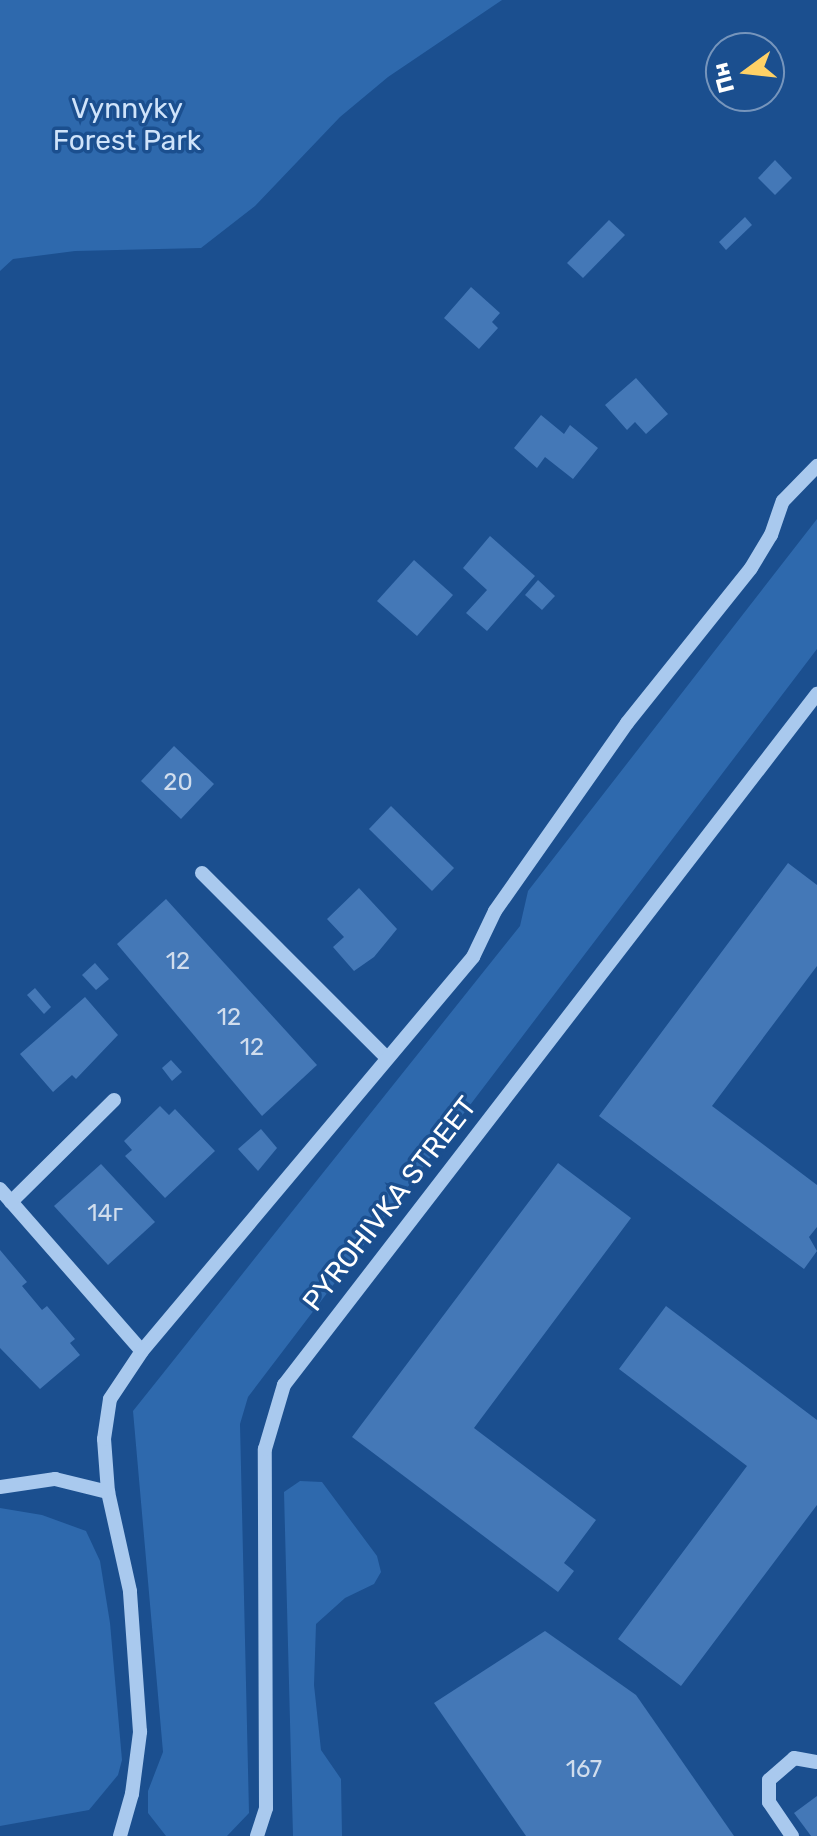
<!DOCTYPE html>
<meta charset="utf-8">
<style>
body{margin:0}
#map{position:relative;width:817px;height:1836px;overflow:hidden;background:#1b4f8f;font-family:Rubik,sans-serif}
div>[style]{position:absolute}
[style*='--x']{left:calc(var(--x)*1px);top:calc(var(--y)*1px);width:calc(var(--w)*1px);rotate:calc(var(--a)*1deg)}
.green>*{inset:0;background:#2e69ad}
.building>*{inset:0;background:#4478b7}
.minor>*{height:14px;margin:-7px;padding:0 7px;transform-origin:7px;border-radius:7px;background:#a9c9ee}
span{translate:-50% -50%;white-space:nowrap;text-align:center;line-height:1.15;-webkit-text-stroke:7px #1b4f8f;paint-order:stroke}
.number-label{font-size:24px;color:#d0dded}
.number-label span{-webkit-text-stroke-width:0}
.park-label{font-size:28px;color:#cfe3fa}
.street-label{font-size:28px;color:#fff}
.north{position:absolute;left:705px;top:32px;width:80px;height:80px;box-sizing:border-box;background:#1b4f8f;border:2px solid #7695bc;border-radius:50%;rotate:255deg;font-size:22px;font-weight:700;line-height:32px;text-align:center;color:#fff}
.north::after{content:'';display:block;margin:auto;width:28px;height:36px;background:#ffd166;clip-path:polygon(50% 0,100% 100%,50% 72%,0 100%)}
</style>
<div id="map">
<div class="green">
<i style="clip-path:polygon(0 0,502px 0,388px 77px,340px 117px,255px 206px,201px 248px,75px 251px,13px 259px,0 271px)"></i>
<i style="clip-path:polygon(817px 519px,817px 649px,248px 1397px,240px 1424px,249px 1813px,227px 1836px,166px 1836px,148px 1813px,148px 1791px,163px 1752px,133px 1411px,520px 926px,528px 891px)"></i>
<i style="clip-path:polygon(300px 1481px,322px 1482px,377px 1556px,381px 1572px,374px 1584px,345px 1598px,316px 1624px,314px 1685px,321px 1750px,341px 1779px,342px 1836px,293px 1836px,284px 1492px)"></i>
<i style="clip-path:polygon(0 1508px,42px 1515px,86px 1531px,100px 1561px,110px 1623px,122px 1760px,118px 1775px,89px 1810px,0 1826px)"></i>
</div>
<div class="building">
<i style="clip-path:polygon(775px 160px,792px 178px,775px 195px,758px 178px)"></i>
<i style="clip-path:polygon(745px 217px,752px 225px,726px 250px,719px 242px)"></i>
<i style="clip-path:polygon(609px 220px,625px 235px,583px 278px,567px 263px)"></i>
<i style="clip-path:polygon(471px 287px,500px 313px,492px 322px,498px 328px,479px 349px,444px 318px)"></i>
<i style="clip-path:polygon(636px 378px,668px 414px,646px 434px,635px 422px,627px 430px,605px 405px)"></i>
<i style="clip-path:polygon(541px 415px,564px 434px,570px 425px,598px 448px,573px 479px,545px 457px,537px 468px,514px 448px)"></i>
<i style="clip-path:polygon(490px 536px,535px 576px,487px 631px,466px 613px,487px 590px,463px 568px)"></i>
<i style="clip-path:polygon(414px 560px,453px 595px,417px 636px,377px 601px)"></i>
<i style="clip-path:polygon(538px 580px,555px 596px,542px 610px,525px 595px)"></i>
<i style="clip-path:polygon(174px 746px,214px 784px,181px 819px,141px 781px)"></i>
<i style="clip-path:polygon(391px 806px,454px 868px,432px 891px,369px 829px)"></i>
<i style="clip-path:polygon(788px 863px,817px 885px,817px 966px,712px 1106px,817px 1185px,817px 1227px,809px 1237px,817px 1251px,804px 1269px,599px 1116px)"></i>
<i style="clip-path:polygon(359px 888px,397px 929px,374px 957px,354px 971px,333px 947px,344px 937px,327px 919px)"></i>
<i style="clip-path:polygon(166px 899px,317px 1065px,262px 1116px,117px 944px)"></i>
<i style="clip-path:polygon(95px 963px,109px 979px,96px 990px,82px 975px)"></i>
<i style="clip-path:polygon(35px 988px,51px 1007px,44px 1014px,27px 995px)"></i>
<i style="clip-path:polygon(85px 997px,118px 1035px,76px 1079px,72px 1075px,53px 1092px,20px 1054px)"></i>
<i style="clip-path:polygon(171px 1060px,182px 1072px,172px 1081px,162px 1068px)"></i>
<i style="clip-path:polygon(160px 1106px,169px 1115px,175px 1109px,215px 1151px,165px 1198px,125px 1156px,132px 1150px,124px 1141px)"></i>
<i style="clip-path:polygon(261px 1129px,277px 1148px,258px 1171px,238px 1149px)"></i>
<i style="clip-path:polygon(558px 1163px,631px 1218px,474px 1428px,596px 1520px,564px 1563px,574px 1571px,558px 1592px,352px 1437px)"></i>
<i style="clip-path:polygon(101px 1164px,155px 1222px,108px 1265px,54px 1206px)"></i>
<i style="clip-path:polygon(0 1250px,27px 1282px,22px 1286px,42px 1310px,47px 1306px,75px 1339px,70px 1343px,80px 1355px,40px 1389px,0 1348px)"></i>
<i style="clip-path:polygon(666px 1306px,817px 1420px,817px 1505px,681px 1686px,618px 1639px,747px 1466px,619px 1369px)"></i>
<i style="clip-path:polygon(545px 1631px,636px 1695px,734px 1836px,526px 1836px,434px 1703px)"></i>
<i style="clip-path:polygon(817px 1796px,817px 1836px,811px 1836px,794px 1813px)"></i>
</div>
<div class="minor">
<i style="--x:202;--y:873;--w:260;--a:45"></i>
<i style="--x:0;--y:1189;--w:215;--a:48.8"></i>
<i style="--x:11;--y:1202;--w:145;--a:-44.7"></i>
<i style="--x:0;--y:1487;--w:56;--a:-8.3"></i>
<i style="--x:55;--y:1479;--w:55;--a:13.8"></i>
<i style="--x:120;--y:1836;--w:44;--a:-74.1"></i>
<i style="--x:132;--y:1794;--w:63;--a:-82.6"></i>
<i style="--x:140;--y:1732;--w:141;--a:-94.1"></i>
<i style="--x:130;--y:1591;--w:101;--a:-102.5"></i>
<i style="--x:108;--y:1492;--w:53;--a:-94.3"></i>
<i style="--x:104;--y:1439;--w:40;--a:-81.5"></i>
<i style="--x:110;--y:1399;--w:58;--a:-56.3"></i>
<i style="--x:142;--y:1351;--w:515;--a:-49.97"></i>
<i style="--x:473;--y:957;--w:51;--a:-64.4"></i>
<i style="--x:495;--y:911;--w:230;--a:-54.9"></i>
<i style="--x:627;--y:723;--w:198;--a:-51.3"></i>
<i style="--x:751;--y:568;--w:39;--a:-59"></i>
<i style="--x:771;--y:535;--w:36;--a:-71"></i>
<i style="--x:783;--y:501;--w:49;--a:-45.8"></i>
<i style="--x:257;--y:1836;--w:29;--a:-72"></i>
<i style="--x:266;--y:1808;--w:359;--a:-90.2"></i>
<i style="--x:265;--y:1449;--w:67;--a:-73.5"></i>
<i style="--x:284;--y:1385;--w:873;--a:-52.36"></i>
<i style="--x:792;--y:1836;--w:41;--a:-124.1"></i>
<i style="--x:769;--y:1802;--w:22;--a:-90"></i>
<i style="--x:769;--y:1780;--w:33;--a:-41"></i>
<i style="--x:794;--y:1758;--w:23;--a:10"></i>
</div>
<div class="number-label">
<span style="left:178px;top:783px">20</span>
<span style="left:178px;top:962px">12</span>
<span style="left:229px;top:1018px">12</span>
<span style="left:252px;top:1048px">12</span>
<span style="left:105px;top:1214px">14г</span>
<span style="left:584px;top:1770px">167</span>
</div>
<div class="park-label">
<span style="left:127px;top:125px">Vynnyky<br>Forest Park</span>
</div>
<div class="street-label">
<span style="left:390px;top:1204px;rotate:-52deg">PYROHIVKA STREET</span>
</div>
<div class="north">Пн</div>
</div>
